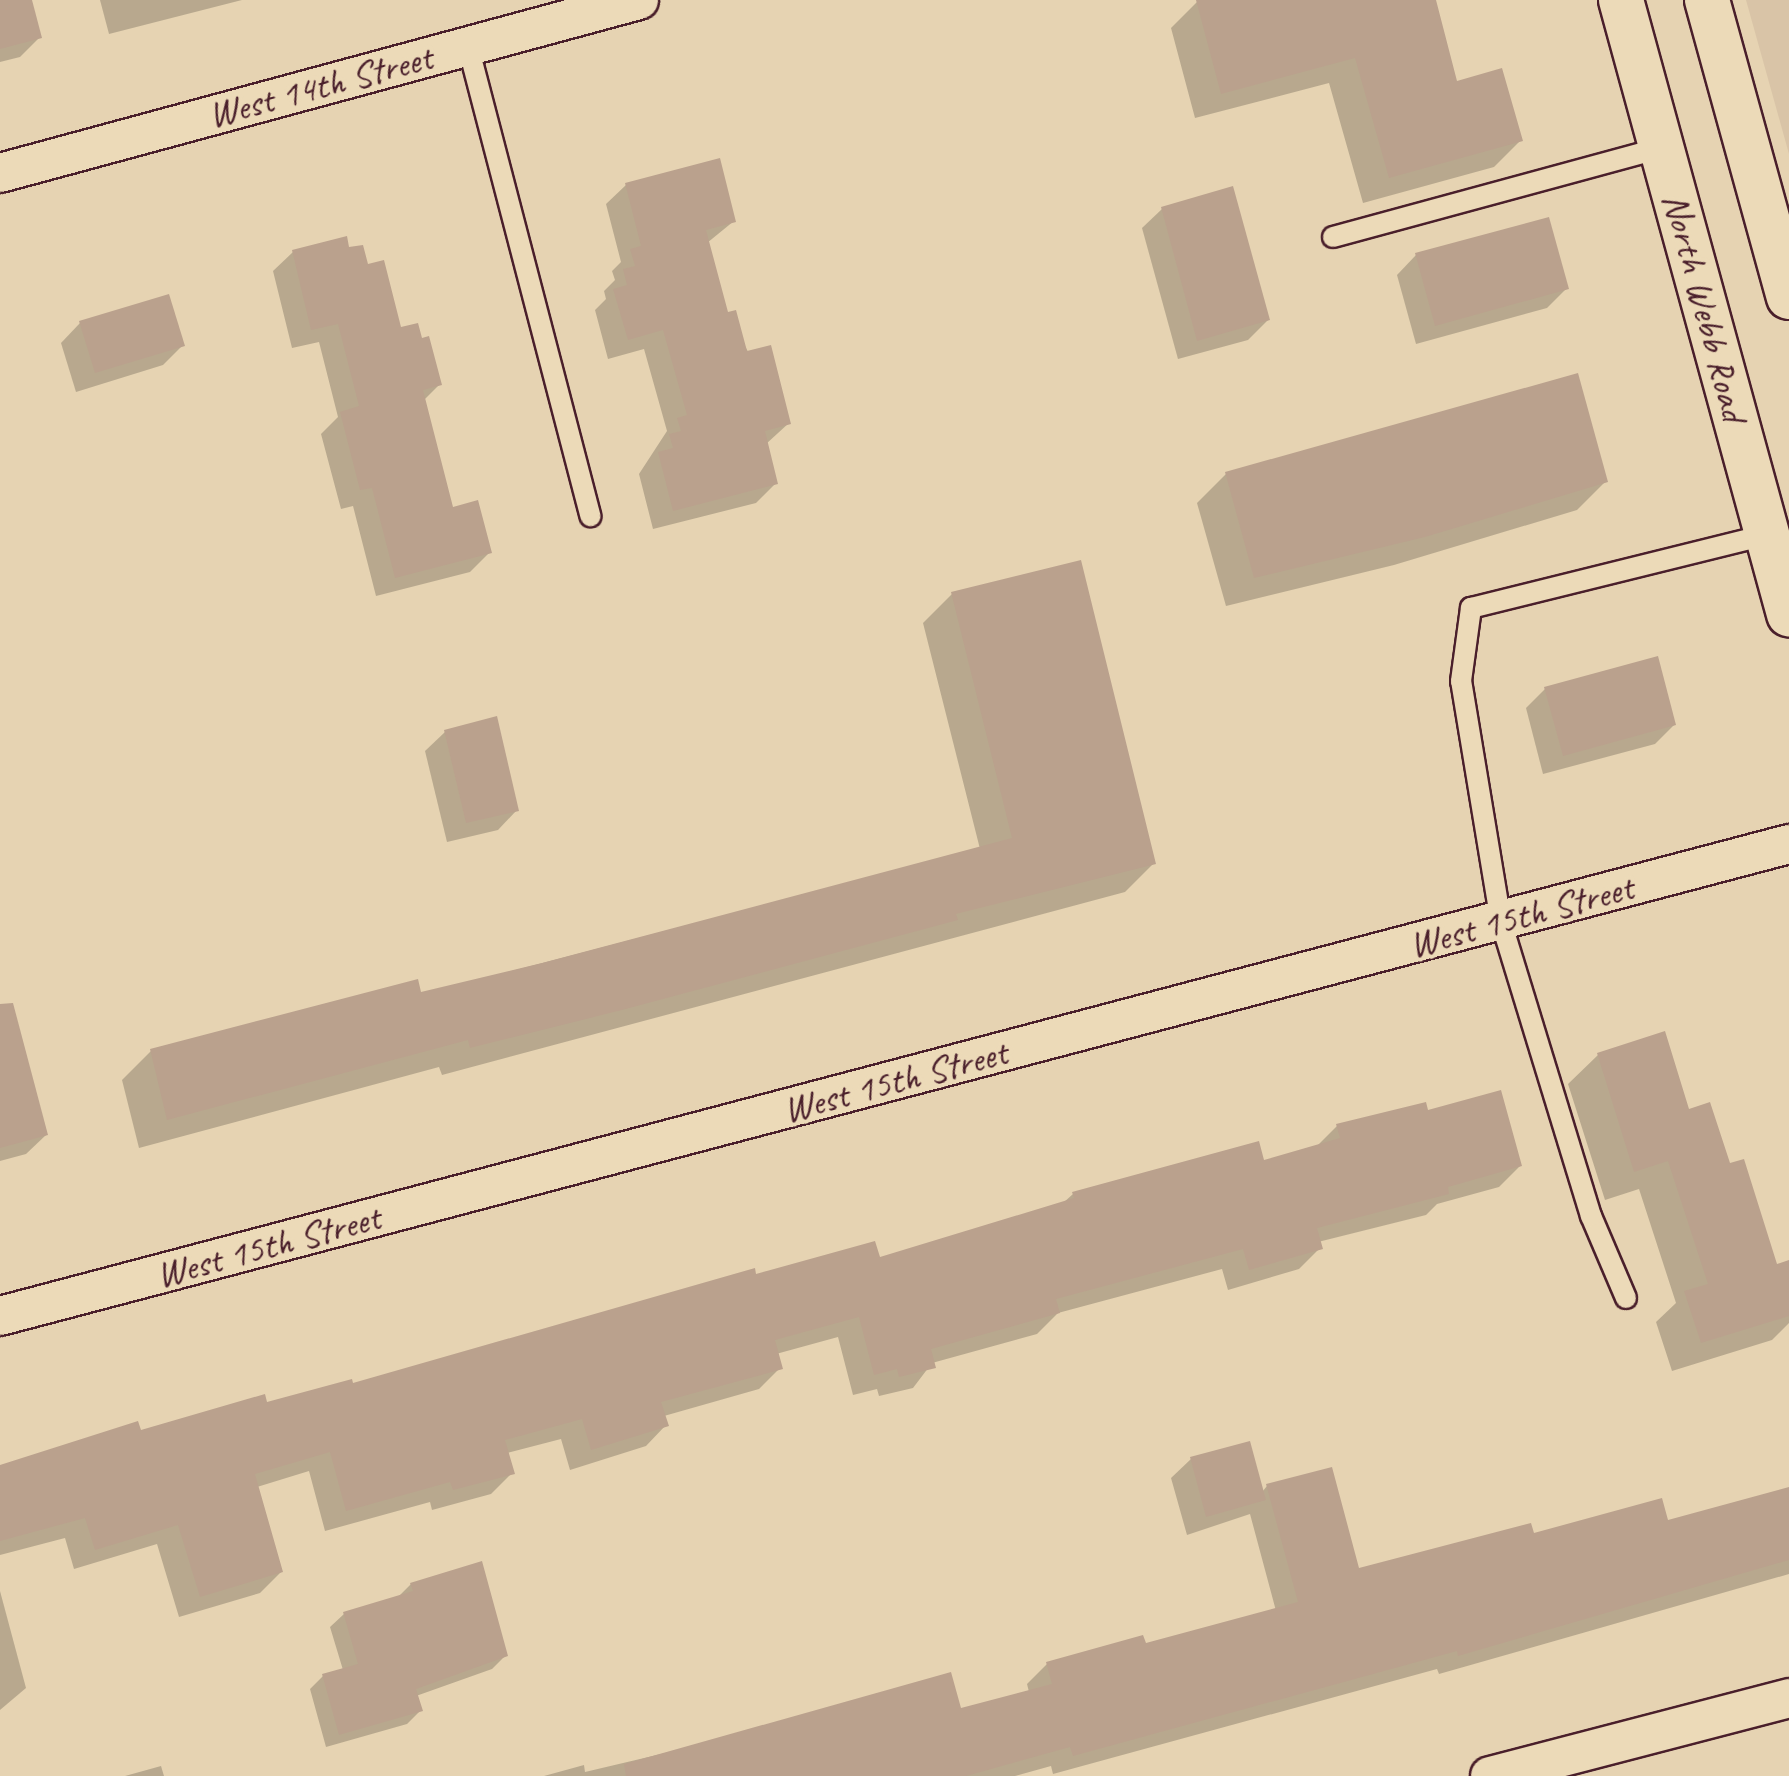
<!DOCTYPE html>
<style>
body{margin:0}
#map{position:relative;width:1789px;height:1776px;overflow:hidden;background:#e6d3b2;font-family:Caveat,sans-serif}
div>[style]{position:absolute}
[style*='--x']{left:calc(var(--x)*1px);top:calc(var(--y)*1px);width:calc(var(--w)*1px);rotate:calc(var(--a)*1deg)}
.built>*{inset:0;background:#d9c4a7}
.shadow>*{inset:0;background:#0003}
.building>*{inset:0;background:#baa18d}
.roads{filter:drop-shadow(2px 0 #4a1f2b) drop-shadow(-2px 0 #4a1f2b) drop-shadow(0 2px #4a1f2b) drop-shadow(0 -2px #4a1f2b)}
.service>*{height:20px;margin:-10px;padding:0 10px;transform-origin:10px;border-radius:10px;background:#ecdab8}
.minor>*{height:38px;margin:-19px;padding:0 19px;transform-origin:19px;border-radius:19px;background:#ecdab8}
.secondary>*{height:44px;margin:-22px;padding:0 22px;transform-origin:22px;border-radius:22px;background:#ecdab8}
span{translate:-50% -50%;white-space:nowrap;text-align:center;line-height:1.15;-webkit-text-stroke:8px #ecdab8;paint-order:stroke}
.street-label{font-size:38px;color:#4a1f2b}
</style>
<div id="map">
<div class="built">
<i style="clip-path:polygon(1746px 0,1789px 0,1789px 154px)"></i>
</div>
<div class="shadow">
<i style="clip-path:polygon(0 0,30px 0,40px 37px,20px 57px,0 62px)"></i>
<i style="clip-path:polygon(100px 0,242px 0,109px 34px)"></i>
<i style="clip-path:polygon(1434px 0,1456px 84px,1520px 141px,1494px 167px,1363px 203px,1329px 83px,1195px 118px,1171px 28px,1197px 2px)"></i>
<i style="clip-path:polygon(626px 185px,734px 221px,707px 243px,727px 315px,789px 423px,766px 444px,776px 483px,756px 503px,653px 529px,639px 474px,667px 431px,644px 349px,608px 359px,595px 310px,606px 299px,604px 291px,615px 280px,612px 271px,621px 262px,606px 204px)"></i>
<i style="clip-path:polygon(1162px 209px,1268px 320px,1248px 340px,1178px 359px,1142px 228px)"></i>
<i style="clip-path:polygon(348px 250px,366px 266px,400px 329px,440px 384px,423px 401px,451px 510px,490px 552px,470px 572px,376px 596px,353px 506px,341px 509px,321px 434px,338px 417px,319px 342px,292px 348px,273px 271px,293px 252px)"></i>
<i style="clip-path:polygon(1416px 255px,1567px 288px,1547px 308px,1416px 344px,1397px 275px)"></i>
<i style="clip-path:polygon(80px 323px,183px 345px,163px 365px,76px 392px,61px 343px)"></i>
<i style="clip-path:polygon(1226px 474px,1606px 481px,1577px 510px,1394px 565px,1226px 606px,1197px 503px)"></i>
<i style="clip-path:polygon(952px 594px,1154px 863px,1125px 892px,442px 1075px,439px 1067px,139px 1148px,122px 1080px,151px 1051px,420px 995px,980px 849px,923px 623px)"></i>
<i style="clip-path:polygon(1545px 689px,1674px 725px,1655px 744px,1543px 774px,1526px 708px)"></i>
<i style="clip-path:polygon(445px 732px,517px 810px,498px 830px,447px 842px,425px 751px)"></i>
<i style="clip-path:polygon(1598px 1055px,1688px 1112px,1729px 1166px,1776px 1266px,1789px 1274px,1789px 1323px,1772px 1340px,1672px 1371px,1656px 1322px,1676px 1303px,1639px 1189px,1605px 1200px,1568px 1084px)"></i>
<i style="clip-path:polygon(0 1056px,46px 1135px,26px 1154px,0 1161px)"></i>
<i style="clip-path:polygon(1427px 1113px,1520px 1166px,1499px 1187px,1437px 1204px,1426px 1215px,1318px 1242px,1320px 1248px,1299px 1269px,1228px 1290px,1222px 1269px,1058px 1313px,1037px 1334px,932px 1363px,913px 1388px,879px 1396px,877px 1389px,853px 1395px,838px 1337px,776px 1354px,780px 1368px,759px 1389px,664px 1416px,666px 1425px,646px 1446px,570px 1470px,561px 1439px,507px 1453px,512px 1473px,491px 1494px,432px 1510px,430px 1502px,325px 1531px,309px 1471px,257px 1487px,281px 1572px,260px 1593px,179px 1617px,157px 1544px,74px 1569px,65px 1538px,0 1555px,0 1466px,352px 1385px,755px 1276px,878px 1259px,1063px 1203px,1073px 1194px,1263px 1162px,1317px 1146px,1337px 1126px)"></i>
<i style="clip-path:polygon(1191px 1459px,1262px 1492px,1267px 1486px,1358px 1570px,1532px 1535px,1667px 1522px,1789px 1489px,1789px 1574px,1439px 1674px,1437px 1669px,1053px 1774px,1051px 1766px,1015px 1776px,544px 1776px,584px 1765px,585px 1772px,716px 1741px,960px 1711px,1029px 1692px,1027px 1684px,1047px 1664px,1144px 1646px,1276px 1611px,1250px 1514px,1187px 1535px,1171px 1478px)"></i>
<i style="clip-path:polygon(411px 1584px,506px 1655px,492px 1669px,416px 1696px,420px 1711px,407px 1724px,326px 1747px,310px 1689px,323px 1676px,343px 1670px,330px 1627px,344px 1614px,398px 1597px)"></i>
<i style="clip-path:polygon(0 1591px,26px 1688px,0 1710px)"></i>
<i style="clip-path:polygon(161px 1766px,164px 1776px,125px 1776px)"></i>
</div>
<div class="building">
<i style="clip-path:polygon(0 0,32px 0,42px 38px,0 49px)"></i>
<i style="clip-path:polygon(1196px 0,1436px 0,1457px 81px,1502px 68px,1523px 141px,1389px 178px,1355px 58px,1221px 94px)"></i>
<i style="clip-path:polygon(720px 158px,736px 222px,706px 230px,728px 312px,736px 310px,747px 351px,771px 345px,791px 424px,765px 431px,778px 484px,673px 511px,658px 452px,673px 448px,669px 434px,681px 431px,677px 418px,687px 415px,663px 330px,628px 340px,613px 289px,627px 285px,623px 269px,635px 266px,630px 249px,641px 246px,625px 183px)"></i>
<i style="clip-path:polygon(1233px 186px,1270px 320px,1197px 341px,1161px 207px)"></i>
<i style="clip-path:polygon(1549px 217px,1569px 289px,1435px 326px,1415px 253px)"></i>
<i style="clip-path:polygon(347px 236px,349px 247px,363px 245px,368px 264px,384px 260px,401px 327px,418px 323px,422px 338px,429px 336px,442px 385px,423px 390px,453px 507px,478px 500px,492px 553px,395px 578px,372px 488px,360px 490px,340px 412px,359px 406px,338px 324px,311px 330px,292px 250px)"></i>
<i style="clip-path:polygon(169px 294px,185px 346px,95px 373px,79px 321px)"></i>
<i style="clip-path:polygon(1578px 373px,1608px 482px,1425px 537px,1254px 578px,1225px 472px)"></i>
<i style="clip-path:polygon(1081px 560px,1156px 864px,956px 914px,958px 920px,618px 1011px,470px 1048px,468px 1040px,167px 1120px,150px 1049px,418px 979px,421px 992px,542px 963px,1012px 838px,951px 592px)"></i>
<i style="clip-path:polygon(1658px 656px,1676px 725px,1563px 756px,1544px 687px)"></i>
<i style="clip-path:polygon(497px 716px,519px 811px,466px 823px,444px 730px)"></i>
<i style="clip-path:polygon(13px 1003px,48px 1135px,0 1148px,0 1004px)"></i>
<i style="clip-path:polygon(1665px 1031px,1689px 1109px,1710px 1102px,1730px 1163px,1744px 1159px,1777px 1264px,1789px 1260px,1789px 1316px,1701px 1343px,1684px 1291px,1708px 1284px,1668px 1161px,1634px 1172px,1597px 1053px)"></i>
<i style="clip-path:polygon(1501px 1090px,1522px 1166px,1448px 1187px,1449px 1194px,1317px 1228px,1323px 1249px,1249px 1270px,1243px 1249px,1056px 1299px,1060px 1313px,931px 1349px,936px 1368px,899px 1377px,897px 1369px,874px 1375px,859px 1317px,775px 1340px,783px 1369px,661px 1402px,669px 1426px,591px 1450px,582px 1419px,505px 1440px,515px 1474px,453px 1490px,450px 1482px,346px 1511px,330px 1452px,255px 1474px,283px 1572px,200px 1597px,178px 1525px,95px 1550px,85px 1518px,0 1541px,0 1465px,138px 1421px,141px 1430px,265px 1394px,267px 1402px,352px 1379px,353px 1383px,755px 1268px,756px 1274px,875px 1241px,880px 1257px,1074px 1198px,1072px 1192px,1259px 1141px,1264px 1160px,1340px 1138px,1336px 1124px,1426px 1102px,1428px 1110px)"></i>
<i style="clip-path:polygon(1250px 1441px,1266px 1500px,1206px 1517px,1190px 1457px)"></i>
<i style="clip-path:polygon(1332px 1467px,1359px 1568px,1531px 1523px,1534px 1533px,1662px 1498px,1668px 1520px,1789px 1487px,1789px 1560px,1458px 1656px,1457px 1651px,1073px 1756px,1070px 1747px,966px 1776px,626px 1776px,624px 1764px,951px 1672px,961px 1708px,1052px 1684px,1046px 1662px,1143px 1635px,1146px 1643px,1298px 1602px,1266px 1484px)"></i>
<i style="clip-path:polygon(482px 1561px,508px 1656px,416px 1689px,423px 1711px,339px 1735px,322px 1674px,358px 1664px,343px 1612px,413px 1591px,410px 1583px)"></i>
</div>
<div class="roads">
<div class="service">
<i style="--x:468;--y:46;--w:486;--a:75.4"></i>
<i style="--x:1333;--y:237;--w:340;--a:-15.2"></i>
<i style="--x:1626;--y:1298;--w:89;--a:-113.1"></i>
<i style="--x:1591;--y:1216;--w:307;--a:-107"></i>
<i style="--x:1501;--y:922;--w:244;--a:-99.4"></i>
<i style="--x:1461;--y:681;--w:74;--a:-82.2"></i>
<i style="--x:1471;--y:608;--w:305;--a:-13.9"></i>
</div>
<div class="minor">
<i style="--x:0;--y:173;--w:662;--a:-15.15"></i>
<i style="--x:0;--y:1316;--w:1850;--a:-14.78"></i>
<i style="--x:1490;--y:1776;--w:309;--a:-14.6"></i>
</div>
<div class="secondary">
<i style="--x:1621;--y:0;--w:637;--a:74.7"></i>
<i style="--x:1707;--y:0;--w:308;--a:74.6"></i>
</div>
</div>
<div class="street-label">
<span style="left:320px;top:86px;rotate:-15deg">West 14th Street</span>
<span style="left:1705px;top:307px;rotate:75deg">North Webb Road</span>
<span style="left:1521px;top:916px;rotate:-15deg">West 15th Street</span>
<span style="left:895px;top:1081px;rotate:-15deg">West 15th Street</span>
<span style="left:268px;top:1246px;rotate:-15deg">West 15th Street</span>
</div>
</div>
